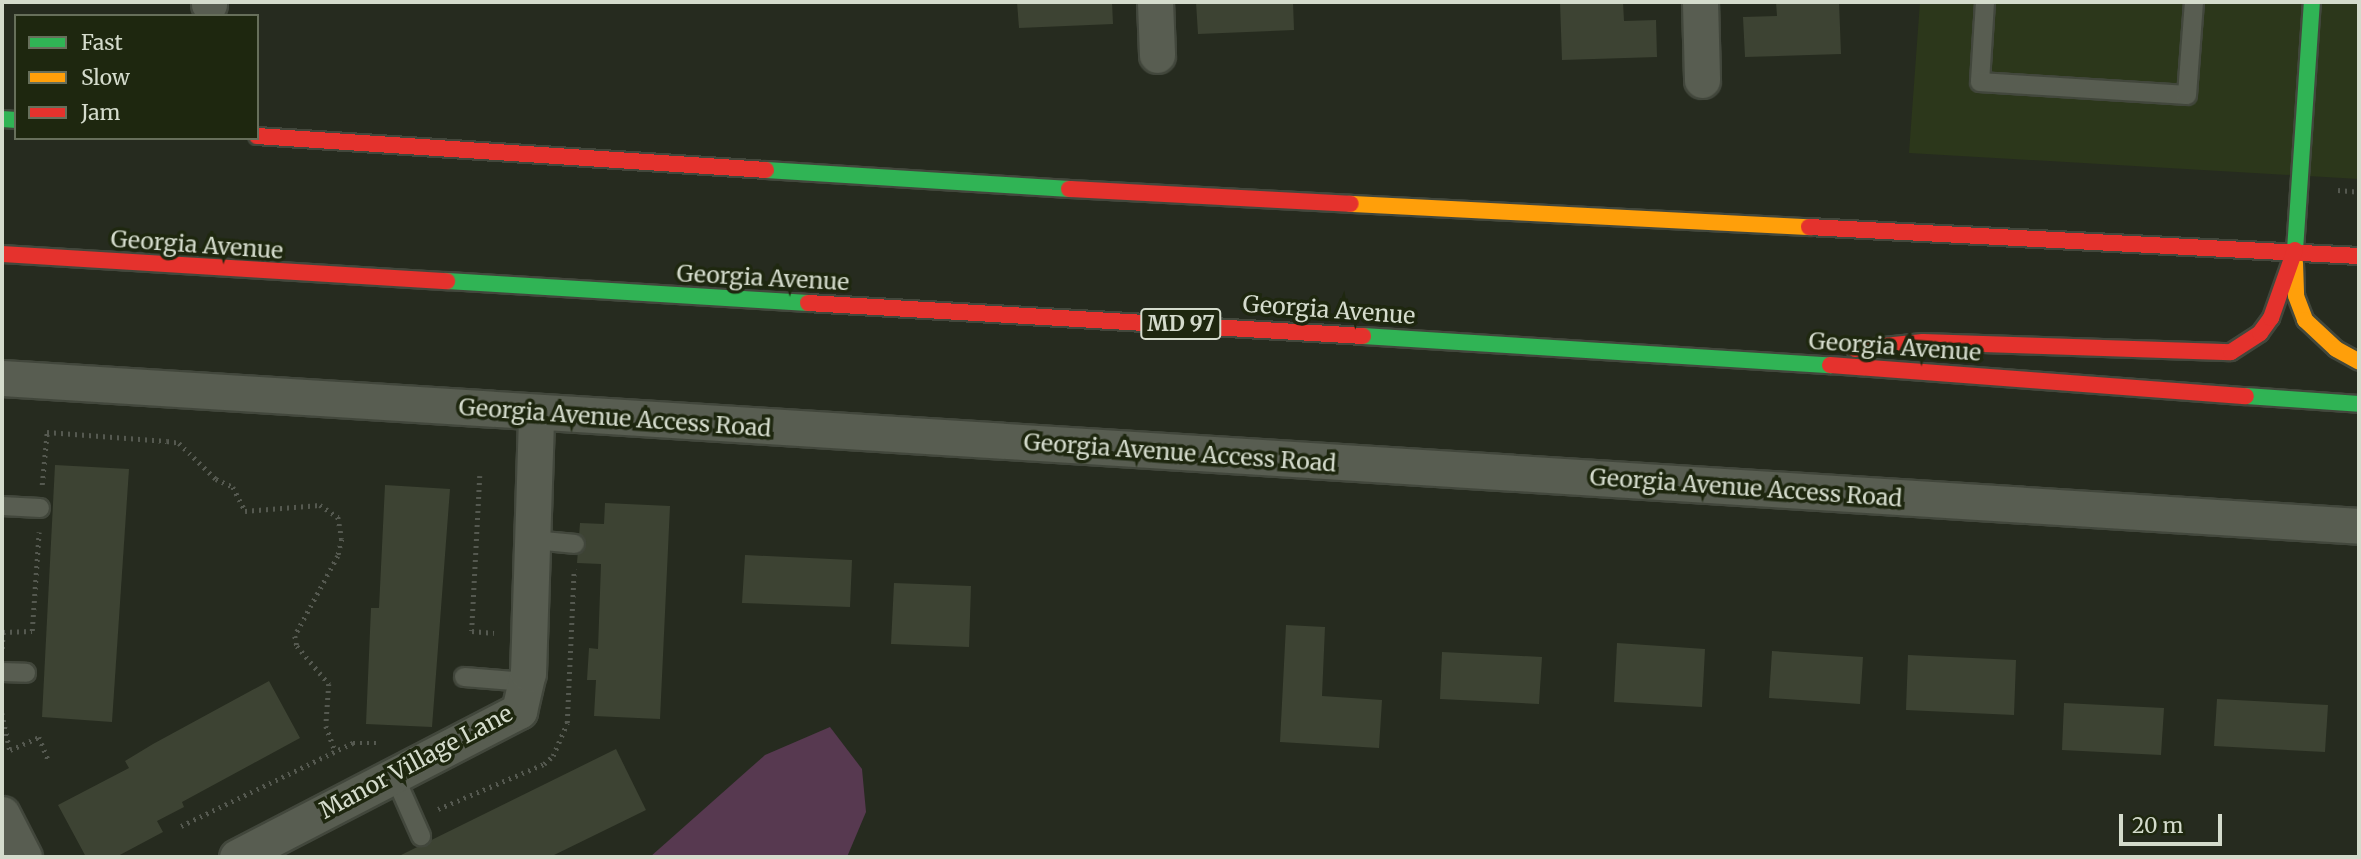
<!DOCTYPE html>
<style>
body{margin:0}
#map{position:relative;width:2361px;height:859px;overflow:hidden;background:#262b1f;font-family:Merriweather,serif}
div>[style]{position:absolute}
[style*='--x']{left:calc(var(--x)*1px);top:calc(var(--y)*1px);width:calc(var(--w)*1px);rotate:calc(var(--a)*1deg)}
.built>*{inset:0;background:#2c371b}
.green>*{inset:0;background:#573950}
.building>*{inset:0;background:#3d4333}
.path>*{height:4.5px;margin-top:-2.25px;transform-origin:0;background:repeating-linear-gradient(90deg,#555950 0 2px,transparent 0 7px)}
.roads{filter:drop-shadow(2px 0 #42473c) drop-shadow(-2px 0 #42473c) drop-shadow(0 2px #42473c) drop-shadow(0 -2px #42473c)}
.lane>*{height:18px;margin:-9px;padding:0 9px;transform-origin:9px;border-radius:9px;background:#585d51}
.street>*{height:35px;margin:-17.5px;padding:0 17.5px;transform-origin:17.5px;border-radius:17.5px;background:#585d51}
.fast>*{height:16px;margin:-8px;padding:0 8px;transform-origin:8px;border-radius:8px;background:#30b455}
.slow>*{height:16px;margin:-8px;padding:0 8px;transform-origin:8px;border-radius:8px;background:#ff9f0a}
.jam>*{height:16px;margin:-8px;padding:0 8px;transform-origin:8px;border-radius:8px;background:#e5322d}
span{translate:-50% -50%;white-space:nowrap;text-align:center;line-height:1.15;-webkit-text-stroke:7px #1e270f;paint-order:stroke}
.shield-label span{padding:2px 5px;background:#1e270f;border:2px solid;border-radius:5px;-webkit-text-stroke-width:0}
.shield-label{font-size:21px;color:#d4dbcc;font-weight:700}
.street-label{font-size:23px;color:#d4dbcc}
.frame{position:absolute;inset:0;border:4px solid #d4dbcc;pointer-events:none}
.legend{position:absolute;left:14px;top:14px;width:245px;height:126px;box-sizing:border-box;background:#1e270f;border:2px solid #676f5b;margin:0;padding:9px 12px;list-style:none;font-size:21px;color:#d4dbcc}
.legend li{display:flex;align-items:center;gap:14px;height:35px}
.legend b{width:35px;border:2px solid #676f5b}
.scale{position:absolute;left:2119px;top:814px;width:103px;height:32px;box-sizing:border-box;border:4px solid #d4dbcc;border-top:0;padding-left:9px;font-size:21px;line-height:24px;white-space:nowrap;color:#d4dbcc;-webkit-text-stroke:5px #1e270f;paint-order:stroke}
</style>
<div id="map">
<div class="built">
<i style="clip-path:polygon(1920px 2px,2359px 2px,2359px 179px,1909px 153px)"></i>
</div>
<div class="green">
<i style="clip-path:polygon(830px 727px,862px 769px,866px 812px,847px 857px,650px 857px,765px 755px)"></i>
</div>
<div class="building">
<i style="clip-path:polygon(1017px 2px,1112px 2px,1113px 24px,1019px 28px)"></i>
<i style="clip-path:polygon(1196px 2px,1293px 2px,1294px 30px,1198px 34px)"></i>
<i style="clip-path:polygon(1560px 2px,1623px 2px,1624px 21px,1656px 20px,1657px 57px,1562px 60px)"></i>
<i style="clip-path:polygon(1776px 2px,1839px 2px,1841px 54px,1745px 57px,1743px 17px,1777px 16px)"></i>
<i style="clip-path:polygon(55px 465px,129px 469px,112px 722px,42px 717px)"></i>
<i style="clip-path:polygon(385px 485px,450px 489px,432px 727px,366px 724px,371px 608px,379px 608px)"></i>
<i style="clip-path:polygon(605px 503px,670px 506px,660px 719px,594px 716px,596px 680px,587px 680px,589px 648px,598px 649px,601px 564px,577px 563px,580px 523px,604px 524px)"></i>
<i style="clip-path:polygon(745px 555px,852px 560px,850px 607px,742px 603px)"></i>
<i style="clip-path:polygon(894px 583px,971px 586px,969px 647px,891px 644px)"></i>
<i style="clip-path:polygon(1286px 625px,1325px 627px,1322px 696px,1382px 700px,1379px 748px,1280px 742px)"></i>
<i style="clip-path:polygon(1617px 643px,1705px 649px,1702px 707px,1614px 702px)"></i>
<i style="clip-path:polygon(1772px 651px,1863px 657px,1860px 704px,1769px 698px)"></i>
<i style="clip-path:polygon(1442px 652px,1542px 657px,1539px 704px,1440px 699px)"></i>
<i style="clip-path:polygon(1908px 655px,2016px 660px,2014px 715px,1906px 710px)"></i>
<i style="clip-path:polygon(269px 681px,300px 738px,182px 802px,184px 807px,157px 821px,163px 832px,116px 857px,86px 857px,58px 805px,129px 768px,125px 761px,153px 744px)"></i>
<i style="clip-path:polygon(2217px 699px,2328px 705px,2325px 752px,2214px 746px)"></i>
<i style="clip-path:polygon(2064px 703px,2164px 708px,2161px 755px,2062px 750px)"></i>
<i style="clip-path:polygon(616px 749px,646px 810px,550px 857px,397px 857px)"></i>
</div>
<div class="path">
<i style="--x:2338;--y:190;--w:21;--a:5"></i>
<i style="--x:480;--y:476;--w:155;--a:93"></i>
<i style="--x:472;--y:631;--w:22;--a:5"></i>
<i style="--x:42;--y:485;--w:53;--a:-84.6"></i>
<i style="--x:47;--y:432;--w:120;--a:4.3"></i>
<i style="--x:167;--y:441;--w:12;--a:9"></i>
<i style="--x:179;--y:443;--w:52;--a:44.2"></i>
<i style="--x:216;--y:479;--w:19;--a:25"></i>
<i style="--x:233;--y:487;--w:27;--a:63"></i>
<i style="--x:245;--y:511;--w:75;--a:-4.6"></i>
<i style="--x:320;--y:505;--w:22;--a:34"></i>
<i style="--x:338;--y:517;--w:22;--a:80"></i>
<i style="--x:342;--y:539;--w:17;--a:103"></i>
<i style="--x:338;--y:556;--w:91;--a:118.3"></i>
<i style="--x:295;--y:636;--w:10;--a:79"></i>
<i style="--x:297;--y:646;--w:50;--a:49.9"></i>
<i style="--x:329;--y:684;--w:42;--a:94.1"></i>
<i style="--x:326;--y:726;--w:27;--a:70"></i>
<i style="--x:2;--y:649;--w:17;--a:-87"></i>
<i style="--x:3;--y:632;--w:29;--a:-2"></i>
<i style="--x:32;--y:631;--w:99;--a:-86"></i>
<i style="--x:2;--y:713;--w:38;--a:78"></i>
<i style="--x:10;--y:750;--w:32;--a:-24"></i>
<i style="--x:39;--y:737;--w:24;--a:68"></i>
<i style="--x:438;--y:809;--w:115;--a:-23"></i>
<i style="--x:544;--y:764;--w:12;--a:-42"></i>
<i style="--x:553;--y:756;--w:36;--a:-67"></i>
<i style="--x:567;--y:723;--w:154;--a:-87.4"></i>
<i style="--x:181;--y:826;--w:191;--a:-25.8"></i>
<i style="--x:353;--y:743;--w:25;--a:0"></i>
</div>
<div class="roads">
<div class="lane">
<i style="--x:1985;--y:2;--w:80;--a:93.6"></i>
<i style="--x:1980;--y:82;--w:207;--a:3.6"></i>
<i style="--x:2187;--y:95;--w:93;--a:-85.7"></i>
<i style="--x:2;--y:506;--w:38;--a:3"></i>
<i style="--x:533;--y:540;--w:42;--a:5.4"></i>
<i style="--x:2;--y:672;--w:24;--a:2"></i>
<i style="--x:464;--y:677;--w:62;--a:4.6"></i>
<i style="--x:394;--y:775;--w:67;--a:66.1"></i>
</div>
<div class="street">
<i style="--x:209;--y:2;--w:2;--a:90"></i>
<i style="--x:1155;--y:2;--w:53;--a:87.8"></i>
<i style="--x:1700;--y:2;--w:78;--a:88.5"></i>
<i style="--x:2;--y:378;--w:2362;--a:3.59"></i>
<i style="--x:2;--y:814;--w:48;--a:62.9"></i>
<i style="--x:237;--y:857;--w:318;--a:-27.4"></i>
<i style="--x:519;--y:711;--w:39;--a:-77"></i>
<i style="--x:528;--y:673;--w:260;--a:-88.2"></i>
</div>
<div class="fast">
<i style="--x:2;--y:119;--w:14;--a:4"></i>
<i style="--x:766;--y:170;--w:304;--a:3.6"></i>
<i style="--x:2295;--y:250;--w:249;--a:-86.1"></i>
<i style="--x:447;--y:281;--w:362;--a:3.5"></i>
<i style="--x:1363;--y:336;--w:468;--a:3.6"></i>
<i style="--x:2246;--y:396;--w:113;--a:4"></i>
</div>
<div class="slow">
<i style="--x:1351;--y:204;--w:459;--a:2.9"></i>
<i style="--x:2295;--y:263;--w:33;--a:88"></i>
<i style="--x:2296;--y:296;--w:26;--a:69"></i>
<i style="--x:2305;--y:320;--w:42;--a:43.1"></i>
<i style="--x:2336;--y:349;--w:26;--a:29"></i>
</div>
<div class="jam">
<i style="--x:257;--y:136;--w:510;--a:3.82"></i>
<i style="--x:1069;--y:189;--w:282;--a:3"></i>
<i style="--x:1809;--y:227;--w:551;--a:3.02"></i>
<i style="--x:2;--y:254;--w:446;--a:3.5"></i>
<i style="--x:808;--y:303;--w:556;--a:3.4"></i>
<i style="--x:1855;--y:349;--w:68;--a:-5.9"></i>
<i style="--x:1923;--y:342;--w:308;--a:1.9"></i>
<i style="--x:2231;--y:352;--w:35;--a:-33"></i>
<i style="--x:2260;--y:333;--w:19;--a:-54"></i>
<i style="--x:2271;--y:318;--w:72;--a:-70.6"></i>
<i style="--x:1830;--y:365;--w:417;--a:4.3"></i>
</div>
</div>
<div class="shield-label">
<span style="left:1181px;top:324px">MD 97</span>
</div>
<div class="street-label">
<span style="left:197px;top:245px;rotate:4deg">Georgia Avenue</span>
<span style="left:763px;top:278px;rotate:3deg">Georgia Avenue</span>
<span style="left:1329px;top:310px;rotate:4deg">Georgia Avenue</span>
<span style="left:1895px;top:347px;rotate:4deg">Georgia Avenue</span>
<span style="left:615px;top:418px;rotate:4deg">Georgia Avenue Access Road</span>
<span style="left:1180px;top:453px;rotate:4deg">Georgia Avenue Access Road</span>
<span style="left:1746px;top:488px;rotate:4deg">Georgia Avenue Access Road</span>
<span style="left:416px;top:762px;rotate:-28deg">Manor Village Lane</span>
</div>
<div class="frame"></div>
<ul class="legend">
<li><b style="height:9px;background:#30b455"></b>Fast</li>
<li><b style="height:9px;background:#ff9f0a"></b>Slow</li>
<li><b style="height:9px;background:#e5322d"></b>Jam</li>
</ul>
<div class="scale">20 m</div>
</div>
